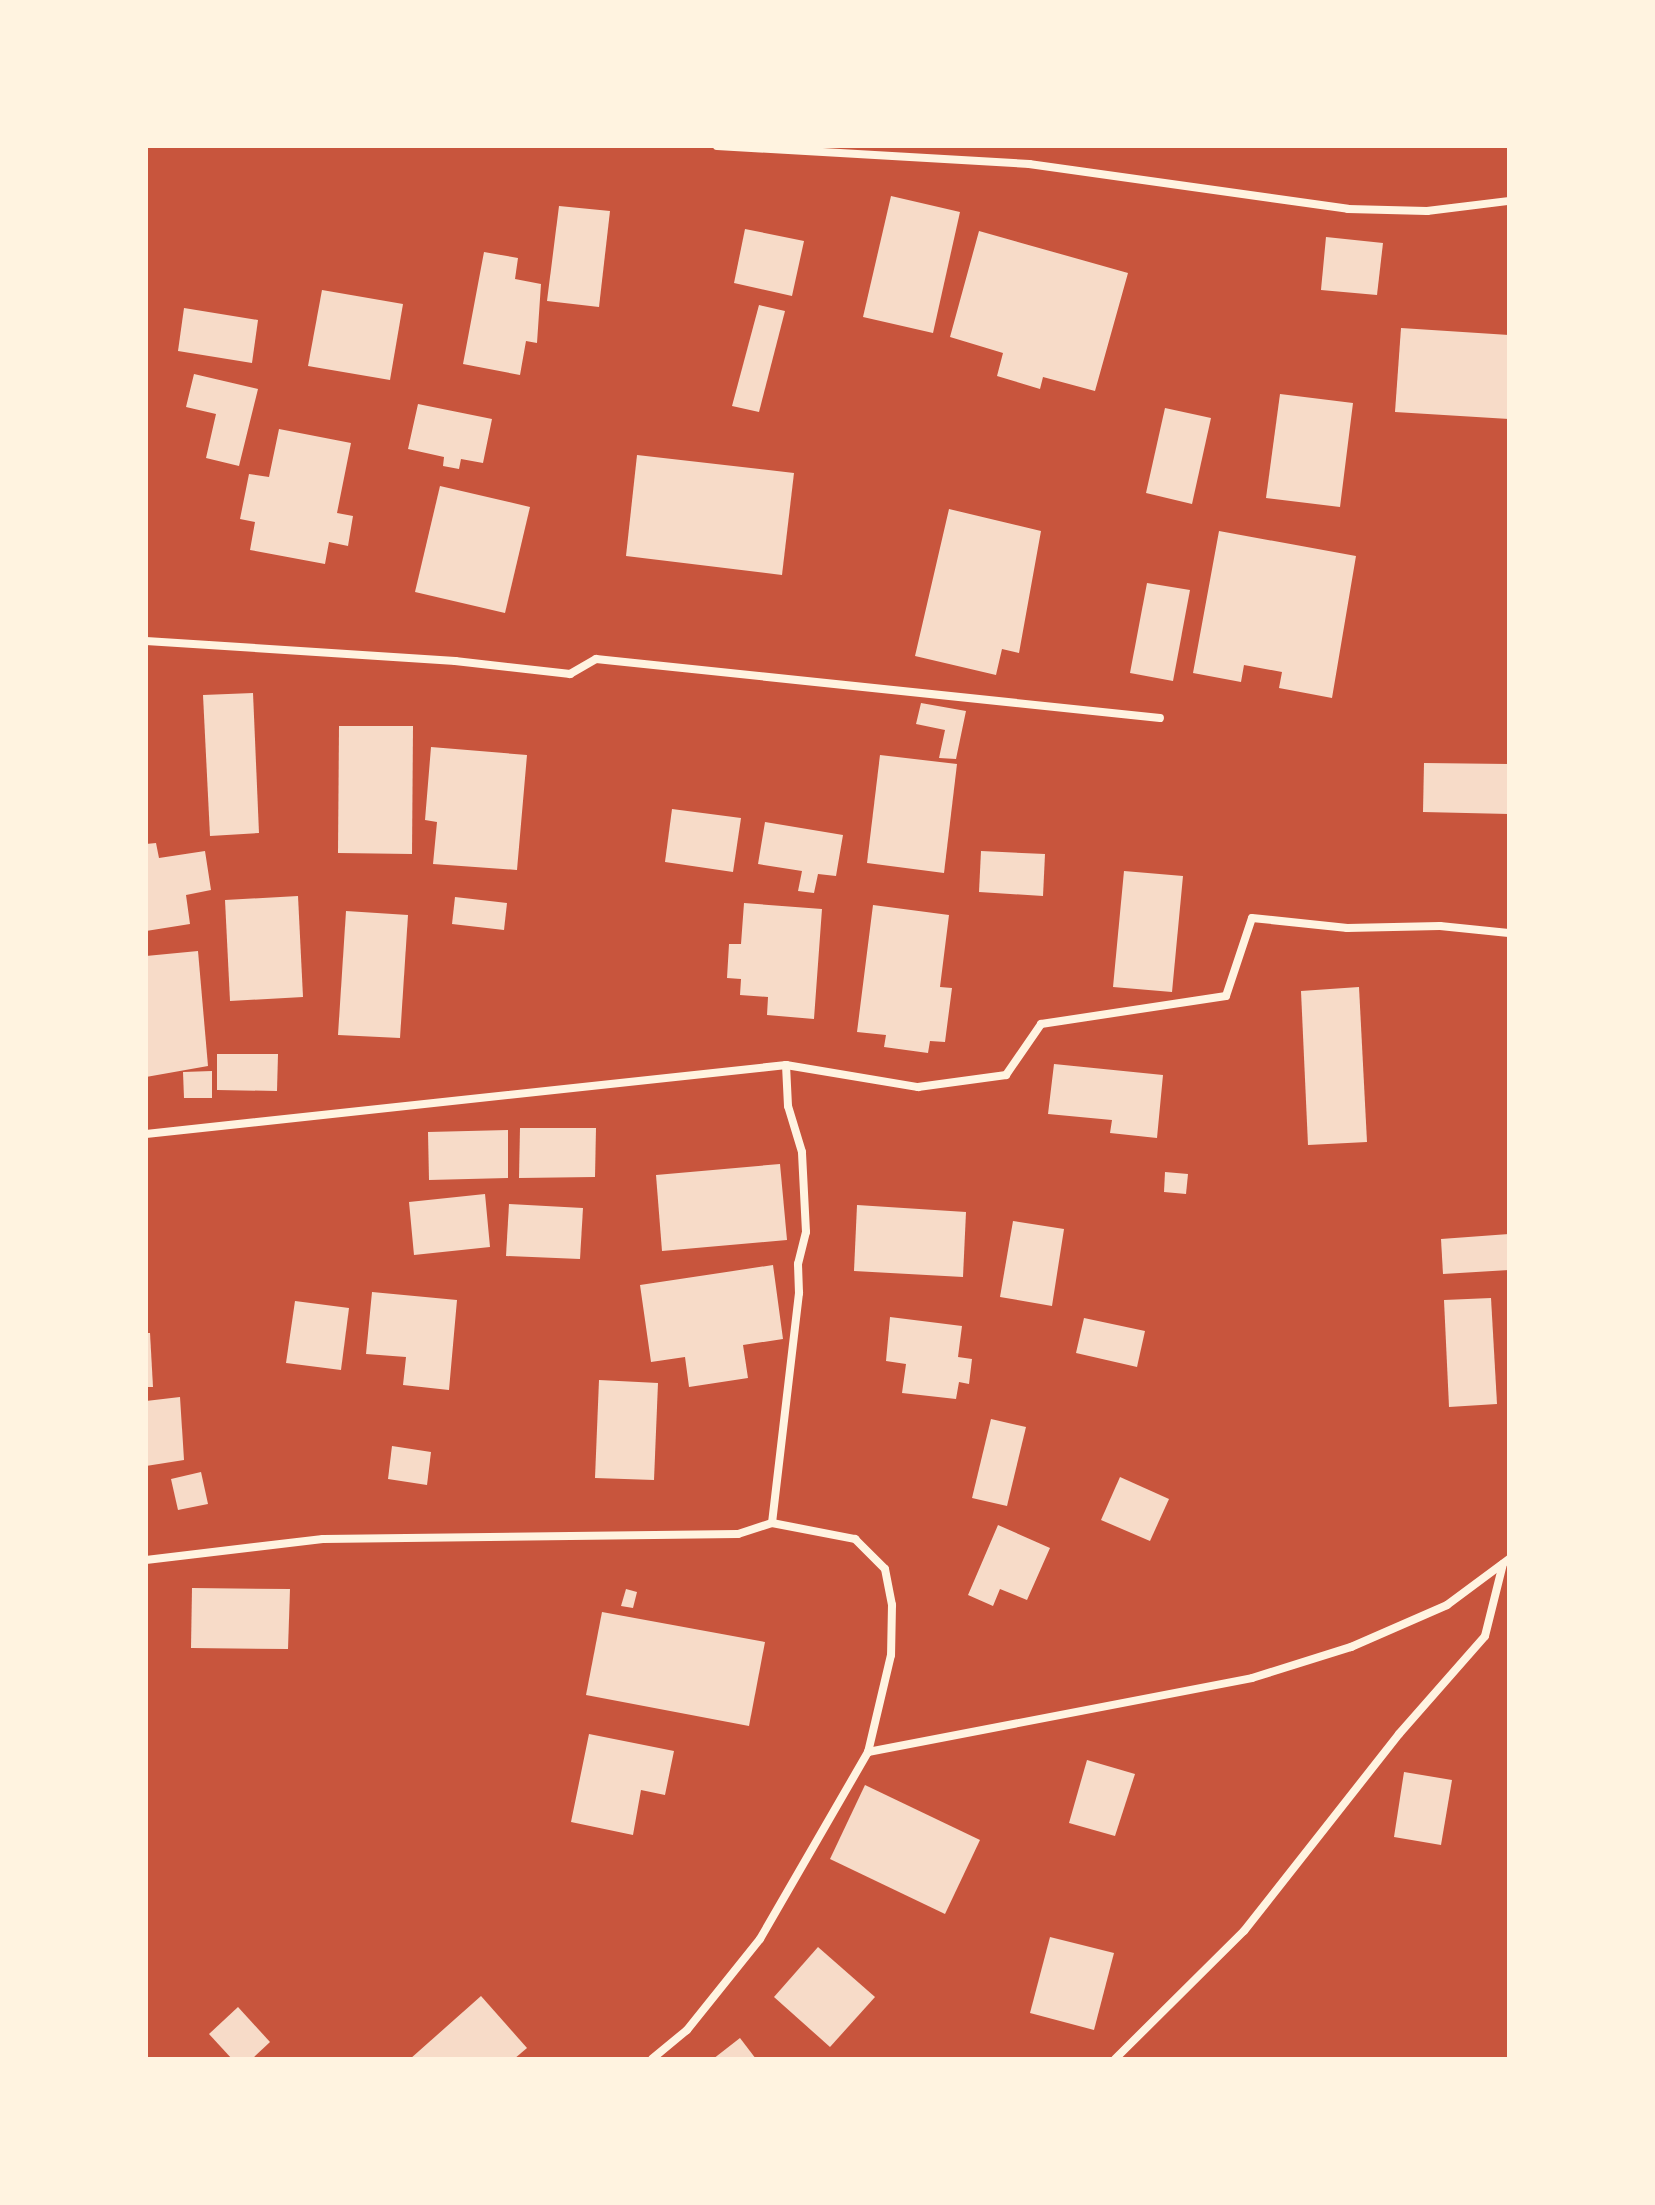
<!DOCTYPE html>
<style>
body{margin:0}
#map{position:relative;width:1655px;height:2205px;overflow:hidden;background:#c8553d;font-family:Helvetica,sans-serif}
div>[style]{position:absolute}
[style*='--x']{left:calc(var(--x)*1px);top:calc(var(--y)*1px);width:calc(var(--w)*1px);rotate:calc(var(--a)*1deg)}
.building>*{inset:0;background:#f7dbc8}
.minor>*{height:8px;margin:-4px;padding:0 4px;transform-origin:4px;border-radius:4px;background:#fff3e0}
span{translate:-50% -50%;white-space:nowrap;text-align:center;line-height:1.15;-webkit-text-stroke:6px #fff3e0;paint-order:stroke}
.frame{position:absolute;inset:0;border:148px solid #fff3e0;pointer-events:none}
</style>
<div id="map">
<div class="building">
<i style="clip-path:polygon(891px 196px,960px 212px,933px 333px,863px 317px)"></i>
<i style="clip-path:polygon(559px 206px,610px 211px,599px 307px,547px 301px)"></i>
<i style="clip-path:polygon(745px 229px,804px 241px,792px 296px,734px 283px)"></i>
<i style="clip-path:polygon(979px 231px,1128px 273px,1095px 391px,1043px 377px,1040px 389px,997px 376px,1003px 353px,950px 337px)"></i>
<i style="clip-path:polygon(1326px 237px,1383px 243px,1377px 295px,1321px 290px)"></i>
<i style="clip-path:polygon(484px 252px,518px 258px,515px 279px,541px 284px,537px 343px,526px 341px,520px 375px,463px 364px)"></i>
<i style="clip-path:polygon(322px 290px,403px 304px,390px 380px,308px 366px)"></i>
<i style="clip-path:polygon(759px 305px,785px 311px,759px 412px,732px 406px)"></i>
<i style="clip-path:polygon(184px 308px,258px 320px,252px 363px,178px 351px)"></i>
<i style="clip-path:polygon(1401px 328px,1509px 335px,1509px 419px,1395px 412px)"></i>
<i style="clip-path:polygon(194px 374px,258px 389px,239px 466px,206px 458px,216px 414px,186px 407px)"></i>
<i style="clip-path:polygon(1280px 394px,1353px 403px,1340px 507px,1266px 498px)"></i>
<i style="clip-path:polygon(418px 404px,492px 419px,483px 463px,461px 459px,459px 469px,443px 466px,444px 457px,408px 449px)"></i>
<i style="clip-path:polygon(1165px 408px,1211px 418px,1192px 504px,1146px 493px)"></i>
<i style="clip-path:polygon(279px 429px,351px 443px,337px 513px,353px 516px,348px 546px,329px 542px,325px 564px,250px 550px,255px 522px,240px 519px,249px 474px,269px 477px)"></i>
<i style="clip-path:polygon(637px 455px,794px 473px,782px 575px,626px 556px)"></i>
<i style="clip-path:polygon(440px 486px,530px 507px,505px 613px,415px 592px)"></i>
<i style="clip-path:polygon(949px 509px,1041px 531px,1019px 653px,1002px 649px,996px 675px,915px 656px)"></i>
<i style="clip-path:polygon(1219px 531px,1356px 556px,1332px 698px,1279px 688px,1282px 672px,1244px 665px,1241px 682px,1193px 673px)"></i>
<i style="clip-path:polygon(1147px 583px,1190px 590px,1173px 681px,1130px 673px)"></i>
<i style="clip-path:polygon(253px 693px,259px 833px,210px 836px,203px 695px)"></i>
<i style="clip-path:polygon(921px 703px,966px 711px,956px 759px,939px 758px,945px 730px,916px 724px)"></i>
<i style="clip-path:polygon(339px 726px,413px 726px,412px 854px,338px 853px)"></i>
<i style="clip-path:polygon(431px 747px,527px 755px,517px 870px,433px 864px,437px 822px,425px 820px)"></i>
<i style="clip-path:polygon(880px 755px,957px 764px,944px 873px,867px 863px)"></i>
<i style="clip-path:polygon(1424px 763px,1509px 764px,1509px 814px,1423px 812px)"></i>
<i style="clip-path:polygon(672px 809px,741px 818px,733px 872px,665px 862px)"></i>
<i style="clip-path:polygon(765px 822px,843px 835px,836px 876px,818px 874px,814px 893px,798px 891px,802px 871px,758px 864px)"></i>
<i style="clip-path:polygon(156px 843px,159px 858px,205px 851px,211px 890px,186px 895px,190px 924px,146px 931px,146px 844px)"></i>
<i style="clip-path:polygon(981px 851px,1045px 854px,1043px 896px,979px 892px)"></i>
<i style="clip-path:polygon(1124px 871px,1183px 876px,1172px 992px,1113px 987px)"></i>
<i style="clip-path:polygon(298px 896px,303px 997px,230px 1001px,225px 900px)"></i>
<i style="clip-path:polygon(455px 897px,507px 903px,504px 930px,452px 924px)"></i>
<i style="clip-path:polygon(744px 903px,822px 909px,814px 1019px,767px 1015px,768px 997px,740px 995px,741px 979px,727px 978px,729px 944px,741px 944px)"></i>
<i style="clip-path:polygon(873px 905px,949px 915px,940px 987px,952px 988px,945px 1042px,930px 1041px,928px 1053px,884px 1047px,886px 1035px,857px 1032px)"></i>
<i style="clip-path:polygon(346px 911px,408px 915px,400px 1038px,338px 1035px)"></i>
<i style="clip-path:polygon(198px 951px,208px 1066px,146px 1077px,146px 956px)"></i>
<i style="clip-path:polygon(1359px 987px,1367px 1142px,1308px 1145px,1301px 991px)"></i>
<i style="clip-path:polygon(217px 1054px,278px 1054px,277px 1091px,217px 1090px)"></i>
<i style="clip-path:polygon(1054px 1064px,1163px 1075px,1157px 1138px,1110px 1133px,1112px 1120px,1048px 1114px)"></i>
<i style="clip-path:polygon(212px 1071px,212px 1098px,184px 1098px,183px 1072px)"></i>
<i style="clip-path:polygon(520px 1128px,596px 1128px,595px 1177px,519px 1178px)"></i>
<i style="clip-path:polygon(508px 1130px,508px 1178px,429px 1180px,428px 1132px)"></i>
<i style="clip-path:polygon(780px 1164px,787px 1240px,662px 1251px,656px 1175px)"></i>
<i style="clip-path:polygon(1165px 1172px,1188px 1174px,1186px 1194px,1164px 1192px)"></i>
<i style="clip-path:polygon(485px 1194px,490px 1247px,414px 1255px,409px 1202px)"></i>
<i style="clip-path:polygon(509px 1204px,583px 1208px,580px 1259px,506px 1256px)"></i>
<i style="clip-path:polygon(857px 1205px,966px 1212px,963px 1277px,854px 1271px)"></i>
<i style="clip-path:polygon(1013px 1221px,1064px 1229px,1052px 1306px,1000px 1297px)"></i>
<i style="clip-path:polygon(1509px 1234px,1509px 1270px,1443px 1274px,1441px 1239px)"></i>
<i style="clip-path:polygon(773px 1265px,783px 1339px,743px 1345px,748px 1378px,689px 1387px,685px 1357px,651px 1362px,640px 1285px)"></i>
<i style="clip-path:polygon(372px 1292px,457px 1300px,449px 1390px,403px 1385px,406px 1357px,366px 1354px)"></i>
<i style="clip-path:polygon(1491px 1298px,1497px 1404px,1449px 1407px,1444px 1300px)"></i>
<i style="clip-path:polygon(295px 1301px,349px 1308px,341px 1370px,286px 1363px)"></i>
<i style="clip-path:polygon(890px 1317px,962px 1326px,958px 1357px,972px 1359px,969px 1384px,959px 1382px,956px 1399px,902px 1393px,906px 1364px,886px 1361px)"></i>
<i style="clip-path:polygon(1084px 1318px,1145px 1331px,1137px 1367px,1076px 1353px)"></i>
<i style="clip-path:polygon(146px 1333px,150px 1333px,153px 1387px,146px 1387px)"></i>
<i style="clip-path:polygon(599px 1380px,658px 1383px,654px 1480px,595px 1478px)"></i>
<i style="clip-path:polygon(180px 1397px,184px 1460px,146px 1466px,146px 1401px)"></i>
<i style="clip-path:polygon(991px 1419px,1026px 1427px,1007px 1506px,972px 1498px)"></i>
<i style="clip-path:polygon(392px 1446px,431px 1452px,427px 1485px,388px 1479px)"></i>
<i style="clip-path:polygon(201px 1472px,208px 1504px,178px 1510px,171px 1479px)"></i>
<i style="clip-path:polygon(1120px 1477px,1169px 1499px,1150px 1541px,1101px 1520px)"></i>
<i style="clip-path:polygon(998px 1525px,1050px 1548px,1027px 1600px,1000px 1589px,993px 1606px,968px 1595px)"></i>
<i style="clip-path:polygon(192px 1588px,290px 1589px,288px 1649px,191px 1648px)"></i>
<i style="clip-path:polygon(626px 1589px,637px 1592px,633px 1608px,621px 1606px)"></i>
<i style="clip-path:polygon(602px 1612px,765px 1642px,749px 1726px,586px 1695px)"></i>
<i style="clip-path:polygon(589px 1734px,674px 1751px,665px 1795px,641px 1790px,633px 1835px,571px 1822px)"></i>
<i style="clip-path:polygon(1087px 1760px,1135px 1774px,1115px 1836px,1069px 1823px)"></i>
<i style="clip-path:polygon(1404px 1772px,1452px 1780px,1441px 1845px,1394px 1837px)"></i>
<i style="clip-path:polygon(865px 1785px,980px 1840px,945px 1914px,830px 1859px)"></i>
<i style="clip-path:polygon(1050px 1937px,1114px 1953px,1094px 2030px,1030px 2013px)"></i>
<i style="clip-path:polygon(818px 1947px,875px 1997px,830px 2047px,774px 1997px)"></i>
<i style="clip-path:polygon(481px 1996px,527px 2048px,514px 2059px,410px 2059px)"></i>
<i style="clip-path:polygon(238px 2007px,270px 2042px,252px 2059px,232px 2059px,209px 2034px)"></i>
<i style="clip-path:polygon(740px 2038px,756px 2059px,713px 2059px)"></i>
</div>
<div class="minor">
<i style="--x:717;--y:146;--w:313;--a:3.3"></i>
<i style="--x:1029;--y:164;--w:322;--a:8"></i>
<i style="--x:1348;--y:209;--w:79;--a:1.5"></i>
<i style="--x:1427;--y:211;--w:83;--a:-7"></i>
<i style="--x:146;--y:641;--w:310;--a:3.7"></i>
<i style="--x:455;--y:661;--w:116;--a:6.4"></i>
<i style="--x:570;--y:674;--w:30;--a:-30"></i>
<i style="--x:596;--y:659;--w:567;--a:5.97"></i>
<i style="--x:146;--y:1134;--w:644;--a:-6.15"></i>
<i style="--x:786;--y:1065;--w:134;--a:9.5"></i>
<i style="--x:918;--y:1087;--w:89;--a:-7.8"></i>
<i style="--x:1006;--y:1075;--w:62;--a:-55.5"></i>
<i style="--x:1041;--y:1024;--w:187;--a:-8.6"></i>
<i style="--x:1226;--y:996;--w:82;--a:-71.6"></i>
<i style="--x:1252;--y:918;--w:96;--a:6"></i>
<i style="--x:1347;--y:928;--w:93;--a:-1.2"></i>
<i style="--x:1440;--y:926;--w:69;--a:5.8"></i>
<i style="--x:772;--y:1523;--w:232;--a:-83.3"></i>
<i style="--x:799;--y:1293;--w:29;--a:-92"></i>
<i style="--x:798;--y:1264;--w:33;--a:-76"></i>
<i style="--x:806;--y:1232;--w:80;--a:-92.9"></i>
<i style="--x:802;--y:1152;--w:48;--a:-106.9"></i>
<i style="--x:788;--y:1106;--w:41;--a:-92.8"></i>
<i style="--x:146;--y:1560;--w:178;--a:-6.8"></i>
<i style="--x:323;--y:1539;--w:415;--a:-0.7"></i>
<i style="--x:738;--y:1534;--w:36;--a:-18"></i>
<i style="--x:772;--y:1523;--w:85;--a:10.9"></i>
<i style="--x:855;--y:1539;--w:42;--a:45"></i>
<i style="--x:885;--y:1569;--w:37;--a:79"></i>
<i style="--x:892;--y:1605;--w:50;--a:91.1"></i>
<i style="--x:891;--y:1655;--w:100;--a:103.3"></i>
<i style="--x:868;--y:1752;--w:216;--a:120"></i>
<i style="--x:760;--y:1939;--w:117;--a:128.7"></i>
<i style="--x:687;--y:2030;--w:45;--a:140.4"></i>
<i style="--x:868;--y:1752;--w:391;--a:-10.9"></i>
<i style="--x:1252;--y:1678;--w:104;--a:-17.4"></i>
<i style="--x:1351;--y:1647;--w:105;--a:-23.6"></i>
<i style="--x:1447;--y:1605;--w:77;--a:-36.6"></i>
<i style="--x:1115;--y:2059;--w:182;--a:-44.8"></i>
<i style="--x:1244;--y:1931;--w:251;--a:-51.8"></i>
<i style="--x:1399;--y:1734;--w:130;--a:-48.7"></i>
<i style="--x:1485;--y:1636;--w:74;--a:-76"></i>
</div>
<div class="frame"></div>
</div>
